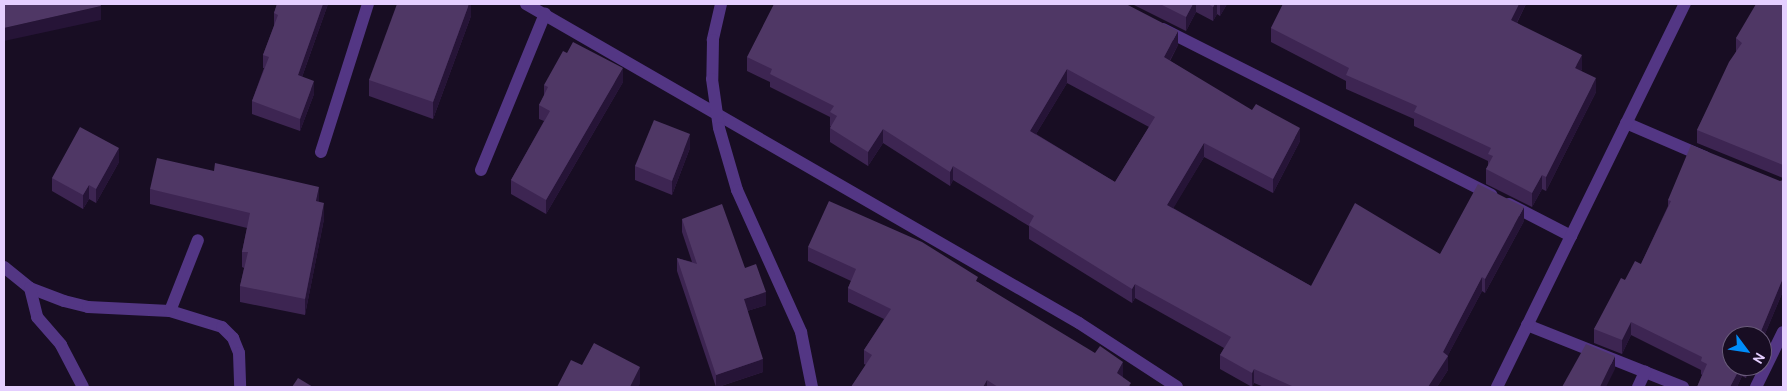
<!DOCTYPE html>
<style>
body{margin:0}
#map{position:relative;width:1787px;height:391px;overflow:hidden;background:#180d23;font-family:Cabin,sans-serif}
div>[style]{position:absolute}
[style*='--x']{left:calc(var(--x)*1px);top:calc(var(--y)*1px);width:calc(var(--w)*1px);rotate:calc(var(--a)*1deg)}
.minor>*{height:12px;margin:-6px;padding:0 6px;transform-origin:6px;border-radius:6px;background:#533684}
.wall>*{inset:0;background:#3d2552}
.shaded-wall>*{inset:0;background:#261437}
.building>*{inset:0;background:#4f3765}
span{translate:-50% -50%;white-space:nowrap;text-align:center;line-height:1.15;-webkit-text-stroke:4.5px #180d23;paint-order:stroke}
.frame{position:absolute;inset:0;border:5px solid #e5cfff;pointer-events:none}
.north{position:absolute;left:1722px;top:326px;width:50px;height:50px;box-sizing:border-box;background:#180d23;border:1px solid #6a5b7b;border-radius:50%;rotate:121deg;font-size:14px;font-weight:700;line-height:20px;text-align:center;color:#e5cfff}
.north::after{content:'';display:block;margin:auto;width:18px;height:22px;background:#008dfa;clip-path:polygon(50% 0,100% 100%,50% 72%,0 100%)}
</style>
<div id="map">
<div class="minor">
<i style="--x:526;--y:4;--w:638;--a:29.98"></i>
<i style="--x:1079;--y:323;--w:117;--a:33.1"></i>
<i style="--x:721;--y:4;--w:37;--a:103"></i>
<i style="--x:713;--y:40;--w:39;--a:91"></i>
<i style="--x:712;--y:79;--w:49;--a:81.9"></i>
<i style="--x:719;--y:128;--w:65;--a:73.8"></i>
<i style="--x:737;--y:190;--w:156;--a:65.7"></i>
<i style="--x:801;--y:332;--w:56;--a:78.7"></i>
<i style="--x:1163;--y:29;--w:368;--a:26.8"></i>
<i style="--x:1626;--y:123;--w:86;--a:23.3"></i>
<i style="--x:321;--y:152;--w:155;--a:-72.4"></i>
<i style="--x:481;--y:170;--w:169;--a:-67.7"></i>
<i style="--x:1509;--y:204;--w:70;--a:27.3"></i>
<i style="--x:4;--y:267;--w:33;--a:39"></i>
<i style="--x:30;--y:288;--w:36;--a:21"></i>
<i style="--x:64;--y:301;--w:25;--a:14"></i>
<i style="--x:88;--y:307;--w:82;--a:2.8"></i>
<i style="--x:170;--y:311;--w:54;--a:17.1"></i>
<i style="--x:222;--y:327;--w:16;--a:45"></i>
<i style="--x:233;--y:338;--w:16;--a:68"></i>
<i style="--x:239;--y:353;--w:34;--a:88"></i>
<i style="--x:30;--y:288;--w:30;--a:76"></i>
<i style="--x:37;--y:317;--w:37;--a:49"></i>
<i style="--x:61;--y:345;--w:47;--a:62.4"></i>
<i style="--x:170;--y:311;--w:76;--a:-68.5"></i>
<i style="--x:1527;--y:325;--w:168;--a:21.7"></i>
<i style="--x:1497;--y:387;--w:427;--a:-63.9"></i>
<i style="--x:1638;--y:387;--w:17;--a:-65"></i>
<i style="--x:1756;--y:387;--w:61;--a:-63.9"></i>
</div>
<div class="wall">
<i style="clip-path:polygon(277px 4px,328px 4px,302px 77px,314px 94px,300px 131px,252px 114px,252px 101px,264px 68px,263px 68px,263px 55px,274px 26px,274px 13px)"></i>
<i style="clip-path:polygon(471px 4px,471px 16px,433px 119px,369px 96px,369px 80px)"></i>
<i style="clip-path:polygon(1132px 4px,1227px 4px,1220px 16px,1217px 14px,1213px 21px,1196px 12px,1186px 31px)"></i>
<i style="clip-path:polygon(1283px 4px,1526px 4px,1517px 23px,1582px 69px,1581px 71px,1596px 92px,1546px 191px,1542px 189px,1532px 207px,1486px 184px,1486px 169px,1488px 166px,1488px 161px,1414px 126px,1414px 119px,1346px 89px,1346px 81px,1271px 42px,1271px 28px)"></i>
<i style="clip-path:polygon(1783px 4px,1783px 178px,1697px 143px,1697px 130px,1736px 52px,1736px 38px)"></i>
<i style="clip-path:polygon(evenodd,1178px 45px,1170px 61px,1300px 141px,1273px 193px,1204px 157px,1173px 208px,1311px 286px,1440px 254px,1524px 221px,1485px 293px,1482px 291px,1448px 355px,1448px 370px,1437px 387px,1264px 387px,1254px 383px,1252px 387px,1220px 369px,1220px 355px,1224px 348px,1135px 298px,1132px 303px,1029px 239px,1029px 226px,953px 180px,950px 186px,883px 143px,868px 166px,830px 142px,830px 128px,831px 127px,830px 126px,830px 117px,770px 87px,770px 82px,747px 71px,747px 57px,1178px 45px,1067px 83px,1149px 127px,1115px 182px,1036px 134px,1067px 83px)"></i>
<i style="clip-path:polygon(623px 82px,546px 214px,511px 194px,511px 180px,544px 121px,539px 119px,539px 105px,544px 96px,544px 85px)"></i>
<i style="clip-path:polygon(690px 148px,672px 195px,635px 180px,635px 166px)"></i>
<i style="clip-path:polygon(119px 162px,96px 203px,89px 199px,83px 209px,52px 191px,52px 178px)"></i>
<i style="clip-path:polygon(1780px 181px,1783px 291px,1762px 341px,1762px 336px,1732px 366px,1751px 366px,1746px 378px,1742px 376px,1737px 387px,1697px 387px,1702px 375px,1701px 374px,1701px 370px,1631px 335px,1622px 354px,1594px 343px,1594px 329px,1625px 280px,1641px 264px,1668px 206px,1668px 200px)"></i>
<i style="clip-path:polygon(150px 189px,319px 202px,324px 219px,305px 315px,240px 302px,240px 286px,244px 268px,242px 267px,242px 252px,247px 228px,150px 204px)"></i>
<i style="clip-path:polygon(682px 219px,745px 268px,766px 305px,747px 311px,763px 372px,718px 387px,716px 387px,677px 271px,677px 258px,692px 262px,682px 232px)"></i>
<i style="clip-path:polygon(808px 247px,978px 282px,1123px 376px,1122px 377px,1131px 387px,851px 387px,866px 365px,864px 364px,864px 350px,884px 319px,848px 302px,848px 288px,851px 281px,808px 261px)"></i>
</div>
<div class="shaded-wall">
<i style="clip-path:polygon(323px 4px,328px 4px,298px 88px,298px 75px)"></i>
<i style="clip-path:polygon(469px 4px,471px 4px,471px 16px,433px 119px,433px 102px)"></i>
<i style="clip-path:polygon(1193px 4px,1196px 4px,1196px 12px,1186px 31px,1186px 17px)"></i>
<i style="clip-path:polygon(1215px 4px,1217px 4px,1217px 14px,1213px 21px,1213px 7px)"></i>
<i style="clip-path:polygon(1220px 4px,1227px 4px,1220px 16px)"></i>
<i style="clip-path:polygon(1519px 4px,1526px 4px,1511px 34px,1511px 20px)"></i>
<i style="clip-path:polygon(101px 6px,101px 20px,4px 41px,4px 28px)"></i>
<i style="clip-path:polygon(1178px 31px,1178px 45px,1164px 71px,1164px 57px)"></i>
<i style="clip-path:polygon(1582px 55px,1582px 69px,1575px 82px,1575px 68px)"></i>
<i style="clip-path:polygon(623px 68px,623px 82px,546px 214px,546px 200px)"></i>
<i style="clip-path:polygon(1067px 69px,1067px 83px,1030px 144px,1030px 131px)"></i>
<i style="clip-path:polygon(1596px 78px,1596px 92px,1546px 191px,1546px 177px)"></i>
<i style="clip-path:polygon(314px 81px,314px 94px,300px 131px,300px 119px)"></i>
<i style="clip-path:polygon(1300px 128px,1300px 141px,1273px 193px,1273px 179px)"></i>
<i style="clip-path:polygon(883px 129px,883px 143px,868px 166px,868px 152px)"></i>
<i style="clip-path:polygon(690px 134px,690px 148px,672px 195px,672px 181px)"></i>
<i style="clip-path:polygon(1204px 143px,1204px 157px,1167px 219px,1167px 205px)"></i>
<i style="clip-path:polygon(119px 148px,119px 162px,96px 203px,96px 189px)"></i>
<i style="clip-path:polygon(953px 166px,953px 180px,950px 186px,950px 172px)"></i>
<i style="clip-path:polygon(1542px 175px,1542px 189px,1532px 207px,1532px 193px)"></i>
<i style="clip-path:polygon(89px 185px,89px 199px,83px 209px,83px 195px)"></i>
<i style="clip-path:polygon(319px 187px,319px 202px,316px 201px)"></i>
<i style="clip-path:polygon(324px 203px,324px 219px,305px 315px,305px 299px)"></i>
<i style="clip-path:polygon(1524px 207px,1524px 221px,1485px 293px,1485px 279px)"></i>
<i style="clip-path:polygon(1482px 277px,1482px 291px,1446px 359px,1448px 356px,1448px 370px,1437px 387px,1428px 387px,1443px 352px)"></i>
<i style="clip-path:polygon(1783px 278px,1783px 291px,1762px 341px,1762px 336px,1759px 336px)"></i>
<i style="clip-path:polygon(1135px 284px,1135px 298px,1132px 303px,1132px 289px)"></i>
<i style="clip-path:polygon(766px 292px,766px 305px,744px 312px,744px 299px)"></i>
<i style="clip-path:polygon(1631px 322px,1631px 335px,1622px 354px,1622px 340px)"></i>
<i style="clip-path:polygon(1615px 356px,1615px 369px,1606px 387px,1600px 387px)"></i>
<i style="clip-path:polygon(763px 359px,763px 372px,718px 387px,716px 387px,716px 375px)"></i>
<i style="clip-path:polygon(1123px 362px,1123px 376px,1117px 386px,1117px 373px)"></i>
<i style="clip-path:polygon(1741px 366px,1742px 366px,1742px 376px,1737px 387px,1730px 387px)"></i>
<i style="clip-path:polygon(1746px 366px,1751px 366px,1746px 378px)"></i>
<i style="clip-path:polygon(640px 367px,640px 384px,638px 387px,630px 387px)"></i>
<i style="clip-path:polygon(1254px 369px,1254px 383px,1252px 387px,1252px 373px)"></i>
<i style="clip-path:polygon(987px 380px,987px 387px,983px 387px)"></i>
</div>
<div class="building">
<i style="clip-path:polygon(4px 4px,100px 4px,101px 6px,4px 28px)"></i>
<i style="clip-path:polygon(277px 4px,323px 4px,298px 75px,314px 81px,300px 119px,252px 101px,269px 57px,263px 55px,278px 15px,274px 13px)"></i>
<i style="clip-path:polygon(397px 4px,469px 4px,433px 102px,369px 80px)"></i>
<i style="clip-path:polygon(evenodd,774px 4px,1126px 4px,1178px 31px,1164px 57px,1252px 110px,1256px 104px,1300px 128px,1273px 179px,1204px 143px,1167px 205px,1311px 286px,1355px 203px,1440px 254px,1478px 184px,1524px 207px,1485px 279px,1482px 277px,1443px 352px,1448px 356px,1428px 387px,1294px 387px,1254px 369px,1252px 373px,1220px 355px,1231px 337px,1135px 284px,1132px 289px,1029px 225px,1034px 216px,953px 166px,950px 172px,883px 129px,868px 152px,830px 128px,837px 116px,830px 112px,834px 106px,770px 74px,772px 69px,747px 57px,774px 4px,1067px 69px,1155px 117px,1115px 182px,1030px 131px,1067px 69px)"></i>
<i style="clip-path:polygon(1160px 4px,1193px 4px,1186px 17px)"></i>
<i style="clip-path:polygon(1208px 4px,1215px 4px,1213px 7px)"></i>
<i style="clip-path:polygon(1283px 4px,1519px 4px,1511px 20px,1582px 55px,1575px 68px,1596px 78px,1546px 177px,1542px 175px,1532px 193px,1486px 169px,1493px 156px,1488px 154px,1491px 148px,1414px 112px,1417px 106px,1346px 75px,1349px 68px,1271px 28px)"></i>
<i style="clip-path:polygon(1756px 4px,1783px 4px,1783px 165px,1697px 130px,1729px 62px,1742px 43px,1736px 38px)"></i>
<i style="clip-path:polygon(573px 42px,623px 68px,546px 200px,511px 180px,550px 111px,539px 105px,548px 87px,544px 85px,563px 51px,567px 53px)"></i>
<i style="clip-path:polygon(654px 120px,690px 134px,672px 181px,635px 166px)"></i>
<i style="clip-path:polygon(80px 127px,119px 148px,96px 189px,89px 185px,83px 195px,52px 178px)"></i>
<i style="clip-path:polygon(1691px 145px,1780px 181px,1783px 180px,1783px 278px,1759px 336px,1732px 336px,1732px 366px,1741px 366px,1730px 387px,1697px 387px,1707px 364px,1701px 361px,1702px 357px,1631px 322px,1622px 340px,1594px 329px,1621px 278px,1625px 280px,1635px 261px,1641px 264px,1671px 201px,1668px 200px)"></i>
<i style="clip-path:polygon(157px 158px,214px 171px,215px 163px,319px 187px,316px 201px,324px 203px,305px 299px,240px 286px,248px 252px,242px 252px,250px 213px,150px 189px)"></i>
<i style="clip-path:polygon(829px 201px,922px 242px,978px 277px,976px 281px,1095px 353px,1100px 346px,1123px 362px,1117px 373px,1131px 383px,1128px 387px,998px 387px,987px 380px,983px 387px,851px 387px,872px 355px,864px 350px,891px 309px,848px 288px,856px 269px,808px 247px)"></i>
<i style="clip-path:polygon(722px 204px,745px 268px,756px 264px,766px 292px,744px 299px,763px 359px,716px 375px,677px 258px,697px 264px,682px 219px)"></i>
<i style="clip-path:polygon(594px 343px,640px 367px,630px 387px,557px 387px,571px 360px,582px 365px)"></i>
<i style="clip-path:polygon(1586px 344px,1615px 356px,1600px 387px,1562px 387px)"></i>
<i style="clip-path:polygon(298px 378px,313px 387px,292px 387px)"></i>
</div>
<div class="frame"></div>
<div class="north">N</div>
</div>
